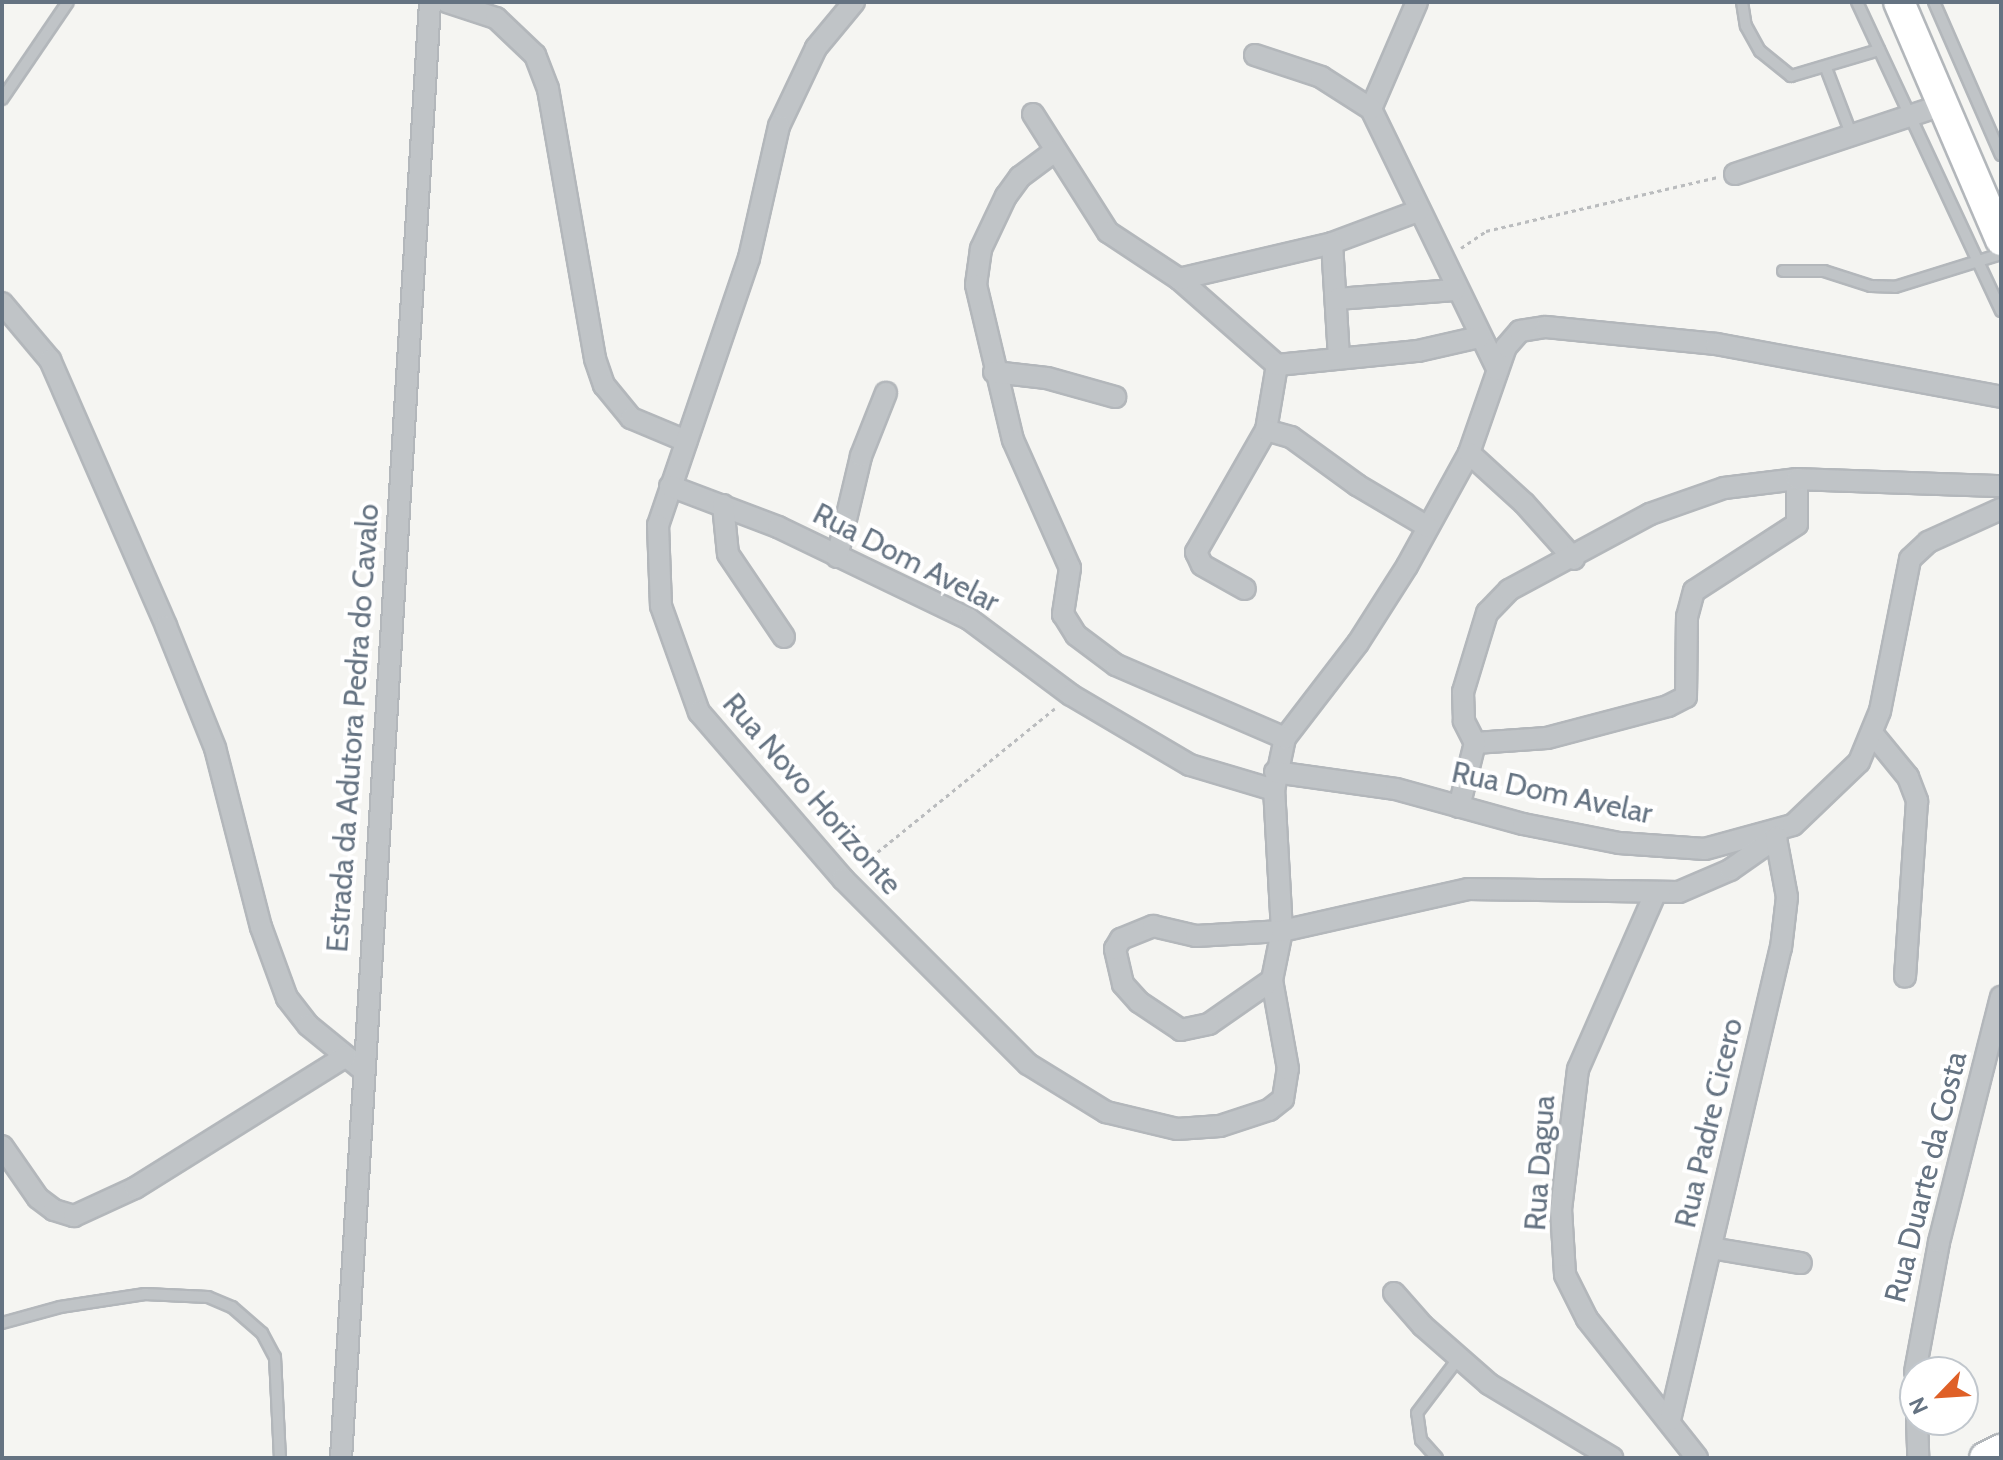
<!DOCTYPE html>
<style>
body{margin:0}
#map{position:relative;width:2003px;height:1460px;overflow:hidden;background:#f5f5f2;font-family:Cabin,sans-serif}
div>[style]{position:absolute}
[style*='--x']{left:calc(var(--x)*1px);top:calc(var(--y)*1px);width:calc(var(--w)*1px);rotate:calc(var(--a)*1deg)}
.path>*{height:3px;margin-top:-1.5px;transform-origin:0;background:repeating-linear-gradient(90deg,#babcbe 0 4px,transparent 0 8px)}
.roads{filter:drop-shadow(2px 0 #b3b7bb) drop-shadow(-2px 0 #b3b7bb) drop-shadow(0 2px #b3b7bb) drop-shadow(0 -2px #b3b7bb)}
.lane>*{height:10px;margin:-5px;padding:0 5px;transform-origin:5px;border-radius:5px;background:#c0c4c7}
.street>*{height:20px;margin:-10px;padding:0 10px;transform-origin:10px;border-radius:10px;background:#c0c4c7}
.primary>*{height:30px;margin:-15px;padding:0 15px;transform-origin:15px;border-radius:15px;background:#fff}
span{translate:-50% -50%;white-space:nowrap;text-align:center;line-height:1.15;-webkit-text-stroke:8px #fff;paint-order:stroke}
.street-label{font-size:30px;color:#657382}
.frame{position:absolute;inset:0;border:4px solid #657382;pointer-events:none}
.north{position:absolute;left:1899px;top:1356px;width:80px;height:80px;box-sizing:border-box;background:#fff;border:2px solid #c1c7cd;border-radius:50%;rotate:245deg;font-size:22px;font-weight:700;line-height:32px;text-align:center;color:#657382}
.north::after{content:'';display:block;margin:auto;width:28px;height:36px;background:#df6027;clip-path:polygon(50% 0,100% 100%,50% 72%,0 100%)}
</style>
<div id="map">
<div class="path">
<i style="--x:1461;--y:248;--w:30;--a:-34"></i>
<i style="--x:1486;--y:231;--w:238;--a:-13.1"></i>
<i style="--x:859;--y:867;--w:252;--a:-39"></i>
</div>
<div class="roads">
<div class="lane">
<i style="--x:1742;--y:2;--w:24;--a:81"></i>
<i style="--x:1746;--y:26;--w:29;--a:61"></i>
<i style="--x:1760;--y:51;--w:40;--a:39"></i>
<i style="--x:1791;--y:76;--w:92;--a:-16.5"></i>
<i style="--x:1857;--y:2;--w:341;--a:65"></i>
<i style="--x:1934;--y:2;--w:167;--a:66.4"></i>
<i style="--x:1826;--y:68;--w:67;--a:69.1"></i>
<i style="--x:2;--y:99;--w:117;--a:-55.8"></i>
<i style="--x:1783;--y:271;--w:41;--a:0"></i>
<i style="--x:1824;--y:271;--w:49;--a:17.7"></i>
<i style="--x:1871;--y:286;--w:24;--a:2"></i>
<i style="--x:1895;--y:287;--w:111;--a:-17.3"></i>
<i style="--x:2;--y:1323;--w:60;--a:-15.4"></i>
<i style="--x:60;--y:1307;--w:86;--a:-8.7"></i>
<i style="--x:145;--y:1294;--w:63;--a:2.7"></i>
<i style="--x:208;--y:1297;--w:26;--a:23"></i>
<i style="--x:232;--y:1307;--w:40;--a:41"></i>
<i style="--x:262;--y:1333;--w:27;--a:62"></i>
<i style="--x:275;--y:1357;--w:101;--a:87.2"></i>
<i style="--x:1437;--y:1458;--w:24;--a:-132"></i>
<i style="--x:1421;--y:1440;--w:27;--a:-98"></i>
<i style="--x:1417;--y:1413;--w:68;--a:-52.8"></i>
</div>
<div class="street">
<i style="--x:447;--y:2;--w:52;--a:18.1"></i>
<i style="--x:496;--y:18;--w:54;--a:43.5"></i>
<i style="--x:535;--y:55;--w:36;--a:69"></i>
<i style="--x:548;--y:89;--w:274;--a:80.1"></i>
<i style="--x:595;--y:359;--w:28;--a:71"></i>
<i style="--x:604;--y:385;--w:43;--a:50.7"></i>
<i style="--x:631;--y:418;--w:60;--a:22.7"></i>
<i style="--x:854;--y:2;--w:60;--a:129.6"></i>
<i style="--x:816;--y:48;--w:86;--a:115.4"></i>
<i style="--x:779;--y:126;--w:135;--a:102.8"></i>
<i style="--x:749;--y:258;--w:282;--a:108.8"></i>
<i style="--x:658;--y:525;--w:81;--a:87.9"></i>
<i style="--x:661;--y:606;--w:113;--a:70.3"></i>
<i style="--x:699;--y:712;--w:221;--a:49.2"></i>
<i style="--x:843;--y:879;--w:262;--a:45"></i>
<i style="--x:1028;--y:1064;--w:92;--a:31.6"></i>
<i style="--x:1106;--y:1112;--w:73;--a:13.5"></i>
<i style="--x:1177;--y:1129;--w:43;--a:-4"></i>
<i style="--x:1220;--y:1126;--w:52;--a:-18.1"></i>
<i style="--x:1269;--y:1110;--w:18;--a:-38"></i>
<i style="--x:1283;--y:1099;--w:30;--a:-81"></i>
<i style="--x:1288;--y:1069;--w:90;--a:-100.2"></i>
<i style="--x:1272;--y:980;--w:50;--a:-78.5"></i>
<i style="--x:1282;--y:931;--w:141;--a:-93.2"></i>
<i style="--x:1274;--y:790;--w:53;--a:-78.1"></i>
<i style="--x:1285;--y:738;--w:120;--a:-52.5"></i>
<i style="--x:1358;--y:643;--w:91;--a:-57.5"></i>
<i style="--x:1407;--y:566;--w:129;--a:-61.2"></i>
<i style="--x:1469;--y:453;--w:112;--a:-70.8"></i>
<i style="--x:1506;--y:347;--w:21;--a:-49"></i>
<i style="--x:1520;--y:331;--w:26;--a:-9"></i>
<i style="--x:1546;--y:327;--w:171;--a:5.7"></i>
<i style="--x:1716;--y:344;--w:290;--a:10.5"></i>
<i style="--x:1417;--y:2;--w:116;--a:113.3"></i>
<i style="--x:1371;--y:109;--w:290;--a:64.1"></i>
<i style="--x:1255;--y:55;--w:70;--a:18.4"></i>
<i style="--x:1321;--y:77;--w:59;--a:32.6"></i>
<i style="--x:1033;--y:114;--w:140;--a:57.6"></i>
<i style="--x:1108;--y:232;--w:85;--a:33.5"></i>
<i style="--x:1179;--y:279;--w:130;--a:41.3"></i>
<i style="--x:1277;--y:365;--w:66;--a:99.6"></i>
<i style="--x:1266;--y:430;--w:141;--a:119.8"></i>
<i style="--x:1196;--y:552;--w:14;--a:65"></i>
<i style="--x:1202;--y:565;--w:49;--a:29.2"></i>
<i style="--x:1055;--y:151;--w:44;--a:143.4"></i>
<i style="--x:1020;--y:177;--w:24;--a:126"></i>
<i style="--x:1006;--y:196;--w:59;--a:115.3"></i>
<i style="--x:981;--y:249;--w:36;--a:98"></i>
<i style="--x:976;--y:285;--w:159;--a:76.6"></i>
<i style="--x:1013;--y:440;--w:140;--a:66"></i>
<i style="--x:1070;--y:568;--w:47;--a:98.7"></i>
<i style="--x:1063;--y:614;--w:25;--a:58"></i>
<i style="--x:1076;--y:635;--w:50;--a:36.9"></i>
<i style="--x:1116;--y:665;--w:184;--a:23.4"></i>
<i style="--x:1735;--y:174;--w:221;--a:-18.4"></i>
<i style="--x:1332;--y:243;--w:92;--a:-20.4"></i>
<i style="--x:1179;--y:279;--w:157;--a:-13.2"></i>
<i style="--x:1332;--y:243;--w:113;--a:86.5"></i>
<i style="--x:1337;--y:299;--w:118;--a:-4.4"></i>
<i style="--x:2;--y:303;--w:75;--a:49.9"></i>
<i style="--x:50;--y:360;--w:290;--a:66.4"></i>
<i style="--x:166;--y:626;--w:131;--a:68.1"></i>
<i style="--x:215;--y:748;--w:185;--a:75.6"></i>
<i style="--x:261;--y:927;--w:76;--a:69.9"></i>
<i style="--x:287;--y:998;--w:34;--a:52"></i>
<i style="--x:308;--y:1025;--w:71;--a:39.3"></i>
<i style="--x:1277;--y:365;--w:142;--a:-5.7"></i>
<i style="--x:1418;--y:351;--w:63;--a:-12.9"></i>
<i style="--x:994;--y:372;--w:53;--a:6.5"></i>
<i style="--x:1047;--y:378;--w:71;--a:15.6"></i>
<i style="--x:1266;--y:430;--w:26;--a:16"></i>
<i style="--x:1291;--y:437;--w:82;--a:36"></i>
<i style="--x:1357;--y:485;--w:82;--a:30.6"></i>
<i style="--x:1469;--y:453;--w:74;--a:42.3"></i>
<i style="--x:1524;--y:503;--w:75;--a:48.2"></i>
<i style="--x:670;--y:486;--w:116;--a:20.8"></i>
<i style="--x:778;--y:527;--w:212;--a:25.7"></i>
<i style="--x:969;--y:619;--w:127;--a:36.7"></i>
<i style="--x:1071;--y:695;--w:138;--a:30.5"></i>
<i style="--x:1190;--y:765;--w:88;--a:16.6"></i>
<i style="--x:723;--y:505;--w:49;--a:84.2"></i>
<i style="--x:728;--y:554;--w:100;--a:56"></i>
<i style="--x:837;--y:557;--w:104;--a:-76.6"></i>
<i style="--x:861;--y:456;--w:68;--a:-68.4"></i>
<i style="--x:1872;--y:733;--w:57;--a:50.7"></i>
<i style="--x:1908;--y:777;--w:26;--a:69"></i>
<i style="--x:1917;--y:801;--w:176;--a:93.9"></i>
<i style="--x:1475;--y:743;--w:72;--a:-4"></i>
<i style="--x:1547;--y:738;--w:125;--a:-14.8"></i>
<i style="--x:1668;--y:706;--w:20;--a:-27"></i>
<i style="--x:1686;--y:697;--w:80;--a:-89.3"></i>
<i style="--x:1687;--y:617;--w:27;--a:-75"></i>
<i style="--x:1694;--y:591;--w:123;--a:-33"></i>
<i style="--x:1797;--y:524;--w:45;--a:-90"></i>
<i style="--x:1275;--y:772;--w:122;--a:8"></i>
<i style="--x:1396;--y:789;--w:132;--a:15.4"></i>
<i style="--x:1523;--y:824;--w:98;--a:11.2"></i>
<i style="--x:1619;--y:843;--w:86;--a:4"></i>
<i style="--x:1705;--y:849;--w:91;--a:-15.3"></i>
<i style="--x:1793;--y:825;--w:91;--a:-43.7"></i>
<i style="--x:1859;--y:762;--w:55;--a:-67.6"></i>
<i style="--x:1880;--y:711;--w:155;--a:-78.8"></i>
<i style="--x:1910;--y:559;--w:25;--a:-43"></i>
<i style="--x:1928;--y:542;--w:80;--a:-24.3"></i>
<i style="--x:1459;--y:807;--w:66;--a:-76"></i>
<i style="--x:1475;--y:743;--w:25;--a:-117"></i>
<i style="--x:1464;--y:721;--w:29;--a:-92"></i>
<i style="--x:1463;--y:692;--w:83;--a:-73.1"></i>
<i style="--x:1487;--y:613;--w:32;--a:-46"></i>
<i style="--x:1509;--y:590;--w:160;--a:-28.3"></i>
<i style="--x:1650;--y:514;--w:78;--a:-19.4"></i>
<i style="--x:1724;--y:488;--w:74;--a:-7"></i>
<i style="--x:1797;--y:479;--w:204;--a:2"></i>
<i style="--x:1655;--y:894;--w:191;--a:113.7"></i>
<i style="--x:1578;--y:1069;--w:141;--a:96.9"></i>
<i style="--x:1561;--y:1209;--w:66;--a:86.5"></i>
<i style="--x:1565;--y:1275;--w:49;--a:63.4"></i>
<i style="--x:1587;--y:1319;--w:177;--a:51.6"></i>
<i style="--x:1272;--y:980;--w:77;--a:145.1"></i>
<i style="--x:1209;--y:1024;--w:29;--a:168"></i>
<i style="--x:1181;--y:1030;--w:50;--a:-146.3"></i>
<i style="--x:1139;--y:1002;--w:24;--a:-132"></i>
<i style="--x:1123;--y:984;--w:36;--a:-103"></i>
<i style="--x:1115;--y:949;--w:12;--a:-59"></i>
<i style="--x:1121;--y:939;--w:35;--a:-22"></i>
<i style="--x:1153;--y:926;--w:44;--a:13.1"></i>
<i style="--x:1196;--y:936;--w:86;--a:-3.3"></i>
<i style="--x:1282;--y:931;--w:191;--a:-12.7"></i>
<i style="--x:1468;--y:889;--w:211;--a:0.8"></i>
<i style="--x:1679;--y:892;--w:56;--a:-23.3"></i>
<i style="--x:1730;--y:870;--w:57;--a:-35.1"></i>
<i style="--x:2;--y:1146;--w:63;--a:55.3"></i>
<i style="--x:38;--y:1198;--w:20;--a:37"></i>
<i style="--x:54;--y:1210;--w:21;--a:17"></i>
<i style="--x:74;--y:1216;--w:67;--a:-24.7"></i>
<i style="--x:135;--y:1188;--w:248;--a:-32"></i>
<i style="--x:1711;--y:1248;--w:91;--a:9.5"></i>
<i style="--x:1394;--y:1293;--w:44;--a:48.7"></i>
<i style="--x:1423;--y:1326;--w:88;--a:41.3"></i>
<i style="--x:1489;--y:1384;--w:144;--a:31"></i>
<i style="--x:1915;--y:1372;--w:132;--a:-79.5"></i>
<i style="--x:1939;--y:1242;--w:253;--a:-75.8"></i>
<i style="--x:1670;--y:1420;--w:485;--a:-76.8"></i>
<i style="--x:1781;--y:948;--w:51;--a:-83.3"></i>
<i style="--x:1787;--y:897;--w:60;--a:-100.6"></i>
<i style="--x:1917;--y:1420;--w:38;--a:88"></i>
<i style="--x:341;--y:1458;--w:1459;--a:-86.5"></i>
</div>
<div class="primary">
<i style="--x:1899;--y:2;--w:259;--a:66.8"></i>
<i style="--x:1985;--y:1458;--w:18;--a:-27"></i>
</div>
</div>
<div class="street-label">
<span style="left:906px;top:558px;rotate:27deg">Rua Dom Avelar</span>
<span style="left:353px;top:728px;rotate:-86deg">Estrada da Adutora Pedra do Cavalo</span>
<span style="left:1552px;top:793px;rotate:12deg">Rua Dom Avelar</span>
<span style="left:812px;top:794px;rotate:49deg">Rua Novo Horizonte</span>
<span style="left:1709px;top:1123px;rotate:-77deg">Rua Padre Cicero</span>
<span style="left:1540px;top:1163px;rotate:-86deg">Rua Dagua</span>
<span style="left:1926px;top:1177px;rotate:-76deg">Rua Duarte da Costa</span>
</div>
<div class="frame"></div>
<div class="north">N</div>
</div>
